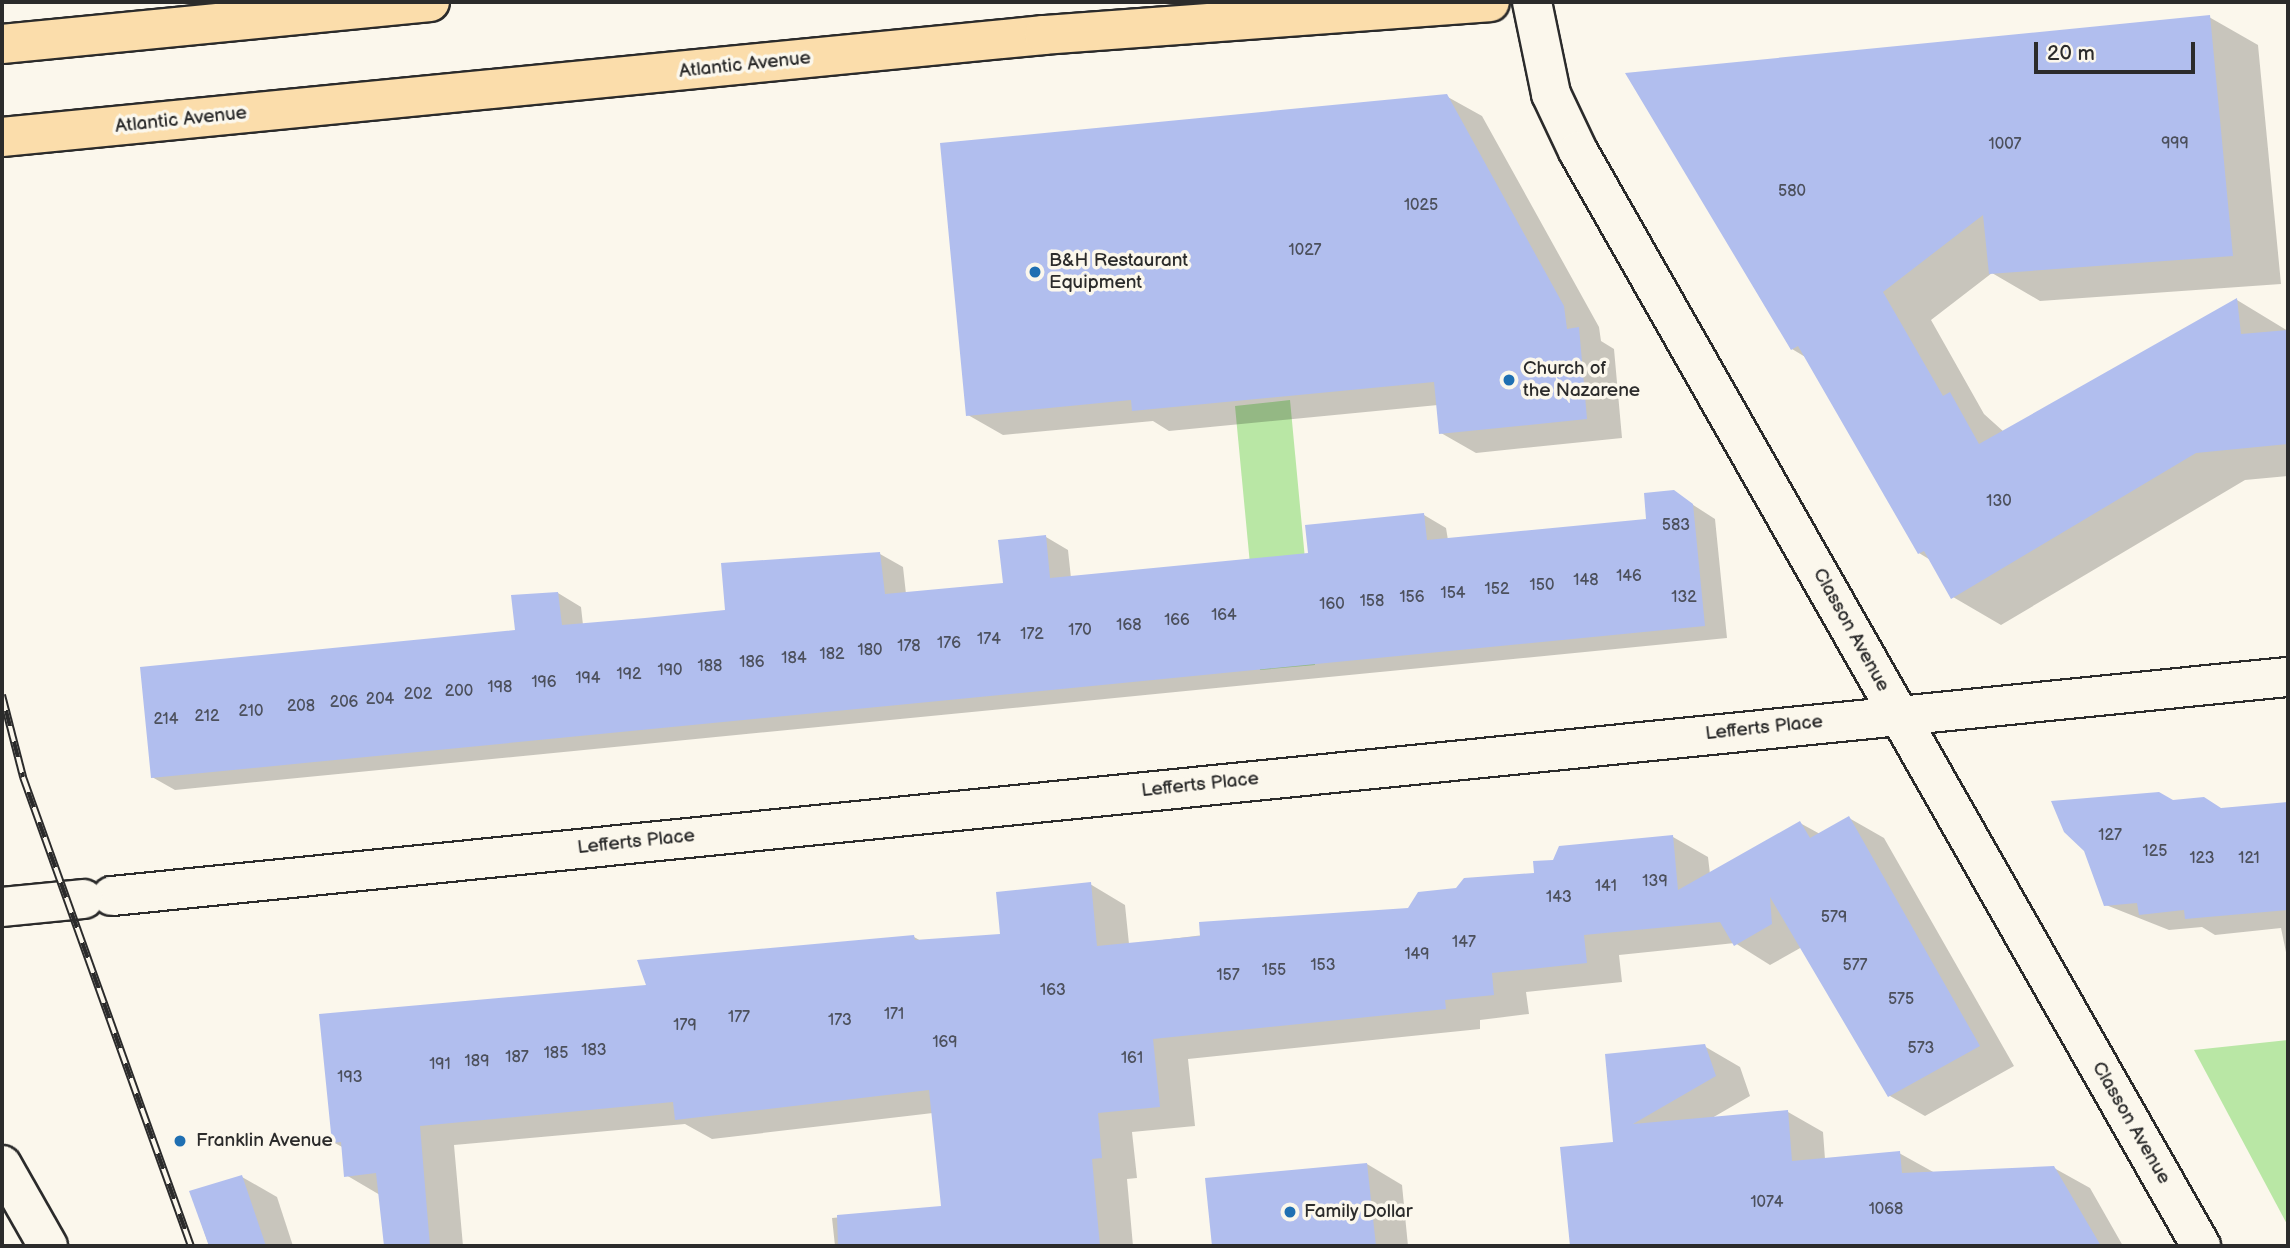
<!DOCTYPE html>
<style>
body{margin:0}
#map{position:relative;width:2290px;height:1248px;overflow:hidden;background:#fbf7ec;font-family:"Balsamiq Sans",sans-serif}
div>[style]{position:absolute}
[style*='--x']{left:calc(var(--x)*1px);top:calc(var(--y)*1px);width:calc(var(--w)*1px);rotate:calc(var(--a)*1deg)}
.green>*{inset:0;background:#b9e7a5}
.shadow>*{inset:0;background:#0003}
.building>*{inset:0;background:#b1beee}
.roads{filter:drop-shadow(2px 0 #2b2b2b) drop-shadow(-2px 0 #2b2b2b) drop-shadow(0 2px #2b2b2b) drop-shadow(0 -2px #2b2b2b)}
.minor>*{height:38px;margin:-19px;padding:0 19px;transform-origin:19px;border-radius:19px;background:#fbf7ec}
.tertiary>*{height:38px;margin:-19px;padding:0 19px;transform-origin:19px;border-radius:19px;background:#fbf7ec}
.primary>*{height:38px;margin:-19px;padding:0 19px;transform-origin:19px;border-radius:19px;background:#fbddab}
.rail>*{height:8px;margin-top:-4px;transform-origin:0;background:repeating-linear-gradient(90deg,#fbf7ec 0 16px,#2b2b2b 0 32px);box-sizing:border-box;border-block:2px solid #2b2b2b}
.dots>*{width:19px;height:19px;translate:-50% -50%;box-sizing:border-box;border:4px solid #fbf7ec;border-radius:50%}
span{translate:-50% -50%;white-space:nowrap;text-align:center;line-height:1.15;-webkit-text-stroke:7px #fbf7ec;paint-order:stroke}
.number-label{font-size:16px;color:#4c505c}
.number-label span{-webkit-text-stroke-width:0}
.street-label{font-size:19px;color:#2b2b2b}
.poi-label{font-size:19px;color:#2b2b2b}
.left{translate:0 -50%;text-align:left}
.frame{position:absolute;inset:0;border:4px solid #2b2b2b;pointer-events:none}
.scale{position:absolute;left:2034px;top:42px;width:161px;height:32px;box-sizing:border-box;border:4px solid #2b2b2b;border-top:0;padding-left:9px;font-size:21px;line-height:24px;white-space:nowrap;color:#2b2b2b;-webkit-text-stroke:5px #fbf7ec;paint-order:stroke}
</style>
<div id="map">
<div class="green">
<i style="clip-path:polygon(1290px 400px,1315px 665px,1260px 670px,1235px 406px)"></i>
<i style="clip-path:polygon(2288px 1040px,2288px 1226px,2194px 1050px)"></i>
</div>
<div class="shadow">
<i style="clip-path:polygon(2209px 17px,2258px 45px,2281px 284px,2040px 301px,1992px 273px,1931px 320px,1984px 414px,2004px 432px,2237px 300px,2288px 331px,2288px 476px,2245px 480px,2001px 625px,1953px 597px,1932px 561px,1919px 553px,1807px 358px,1792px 349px)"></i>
<i style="clip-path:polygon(1446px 96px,1482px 116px,1599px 327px,1601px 341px,1614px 349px,1622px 438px,1476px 453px,1441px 433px,1438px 405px,1169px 431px,1153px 421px,1003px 435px,968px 415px)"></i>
<i style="clip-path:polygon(1673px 492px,1715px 519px,1727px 638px,175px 790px,152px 777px,516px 632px,558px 593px,581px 607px,583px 625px,727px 611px,880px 554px,903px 567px,906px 594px,1005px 585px,1046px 537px,1068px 550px,1071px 578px,1310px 554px,1424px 515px,1446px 528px,1448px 540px,1648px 521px)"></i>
<i style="clip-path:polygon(2173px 802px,2223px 810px,2288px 804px,2288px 962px,2281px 928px,2215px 935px,2202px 927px,2169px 930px,2106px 905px)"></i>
<i style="clip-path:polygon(1849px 818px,1884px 838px,2014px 1066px,1925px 1116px,1890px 1096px,1802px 947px,1770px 965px,1735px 943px,1619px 955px,1622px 982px,1526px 992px,1529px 1014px,1480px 1020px,1480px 1029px,1188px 1059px,1195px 1126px,1132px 1132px,1137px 1178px,1127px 1179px,1133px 1246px,835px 1246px,832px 1218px,943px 1207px,933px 1113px,712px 1139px,685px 1124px,454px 1145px,463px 1246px,385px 1246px,380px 1195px,346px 1175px,344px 1148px,333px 1142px,649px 987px,914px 937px,923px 942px,1002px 936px,1090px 884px,1125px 905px,1129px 944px,1409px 910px,1457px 890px,1536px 874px,1554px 861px,1673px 837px,1708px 857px,1710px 874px,1800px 823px,1820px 834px)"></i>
<i style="clip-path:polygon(1704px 1046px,1740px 1067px,1750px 1096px,1712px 1118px,1788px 1112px,1823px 1132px,1825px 1159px,1899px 1153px,1935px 1173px,2054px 1168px,2090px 1188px,2123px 1246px,1571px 1246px,1562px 1148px,1615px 1143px)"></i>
<i style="clip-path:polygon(1367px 1164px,1402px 1185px,1408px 1246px,1213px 1246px,1207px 1180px)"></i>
<i style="clip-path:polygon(242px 1177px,277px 1197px,293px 1246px,209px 1246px,191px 1192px)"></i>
</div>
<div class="building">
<i style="clip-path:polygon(2210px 15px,2233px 256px,1989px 274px,1983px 215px,1883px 292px,1943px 396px,1950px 392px,1979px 444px,2237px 298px,2241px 334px,2288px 330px,2288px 444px,2196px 453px,1951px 599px,1924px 551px,1918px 554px,1798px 346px,1791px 350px,1625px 73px)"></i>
<i style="clip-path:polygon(1447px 94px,1564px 306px,1567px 329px,1579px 327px,1587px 419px,1439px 434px,1434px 382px,1132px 411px,1131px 400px,966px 416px,940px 143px)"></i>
<i style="clip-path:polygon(1674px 490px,1693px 504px,1705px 626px,151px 778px,140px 667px,515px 630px,511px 595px,558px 592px,562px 625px,645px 618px,725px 610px,721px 563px,880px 552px,885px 594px,1003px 583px,998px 540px,1046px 535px,1050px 578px,1308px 553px,1305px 525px,1424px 513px,1427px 540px,1646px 519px,1644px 493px)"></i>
<i style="clip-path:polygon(2159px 792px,2173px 800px,2204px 797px,2221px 808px,2288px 802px,2288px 910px,2185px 919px,2184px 910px,2139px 915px,2137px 903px,2104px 906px,2084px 851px,2064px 832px,2051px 801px)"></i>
<i style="clip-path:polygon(1849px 816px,1980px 1046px,1888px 1097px,1770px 897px,1772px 924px,1734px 946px,1720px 922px,1584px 935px,1587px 963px,1492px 973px,1494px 995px,1445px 1000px,1446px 1009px,1153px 1039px,1160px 1107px,1098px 1113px,1102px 1158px,1092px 1159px,1100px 1246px,838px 1246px,837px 1215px,941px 1206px,929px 1090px,675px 1120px,673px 1102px,420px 1126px,430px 1246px,384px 1246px,376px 1173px,344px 1177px,341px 1142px,332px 1143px,319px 1014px,646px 985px,637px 960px,914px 935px,915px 940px,1000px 934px,996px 892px,1091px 882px,1097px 946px,1200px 936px,1199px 922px,1408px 908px,1418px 892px,1456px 888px,1464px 878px,1534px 873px,1533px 861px,1553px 860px,1559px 846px,1673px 835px,1678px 890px,1800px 821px,1810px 838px)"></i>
<i style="clip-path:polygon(1705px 1044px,1716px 1076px,1633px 1124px,1788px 1110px,1792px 1161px,1900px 1151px,1902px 1173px,2054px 1166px,2101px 1246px,1570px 1246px,1560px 1147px,1613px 1142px,1605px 1054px)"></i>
<i style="clip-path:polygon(1367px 1163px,1376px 1246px,1212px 1246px,1205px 1178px)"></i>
<i style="clip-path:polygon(242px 1175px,266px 1246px,209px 1246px,189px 1191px)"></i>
</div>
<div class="roads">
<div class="minor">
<i style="--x:112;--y:896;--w:2187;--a:-5.75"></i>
<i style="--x:2;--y:907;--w:82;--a:-5.6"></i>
</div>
<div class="tertiary">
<i style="--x:1532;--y:2;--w:94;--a:78.3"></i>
<i style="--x:1551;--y:94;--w:63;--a:64.7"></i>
<i style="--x:1578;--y:151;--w:1260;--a:60.36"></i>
<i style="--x:2;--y:1165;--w:93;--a:60.4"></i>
</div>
<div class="primary">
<i style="--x:2;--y:44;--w:430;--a:-5.6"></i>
<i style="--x:2;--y:137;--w:1047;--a:-5.59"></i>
<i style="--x:1044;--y:35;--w:447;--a:-4.2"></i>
</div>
</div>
<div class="rail">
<i style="--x:2;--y:695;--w:85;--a:75.6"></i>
<i style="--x:23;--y:777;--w:498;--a:70.3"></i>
</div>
<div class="dots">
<i style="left:1035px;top:272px;background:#1f6fb2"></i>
<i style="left:1509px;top:380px;background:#1f6fb2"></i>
<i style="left:180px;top:1141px;background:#1f6fb2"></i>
<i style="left:1290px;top:1212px;background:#1f6fb2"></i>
</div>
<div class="number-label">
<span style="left:2175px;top:144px">999</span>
<span style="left:2005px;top:145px">1007</span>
<span style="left:1792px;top:192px">580</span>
<span style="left:1421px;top:206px">1025</span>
<span style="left:1305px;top:251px">1027</span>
<span style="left:1999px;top:502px">130</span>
<span style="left:1676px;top:526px">583</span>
<span style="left:1629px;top:577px">146</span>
<span style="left:1586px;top:581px">148</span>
<span style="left:1542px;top:586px">150</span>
<span style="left:1497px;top:590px">152</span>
<span style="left:1453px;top:594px">154</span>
<span style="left:1412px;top:598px">156</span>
<span style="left:1684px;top:598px">132</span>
<span style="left:1372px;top:602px">158</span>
<span style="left:1332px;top:605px">160</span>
<span style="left:1224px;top:616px">164</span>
<span style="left:1177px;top:621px">166</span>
<span style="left:1129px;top:626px">168</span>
<span style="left:1080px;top:631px">170</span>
<span style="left:1032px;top:635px">172</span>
<span style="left:989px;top:640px">174</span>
<span style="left:949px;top:644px">176</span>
<span style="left:909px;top:647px">178</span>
<span style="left:870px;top:651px">180</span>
<span style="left:832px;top:655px">182</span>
<span style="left:794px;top:659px">184</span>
<span style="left:752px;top:663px">186</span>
<span style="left:710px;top:667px">188</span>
<span style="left:670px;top:671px">190</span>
<span style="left:629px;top:675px">192</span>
<span style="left:588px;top:679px">194</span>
<span style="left:544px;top:683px">196</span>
<span style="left:500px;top:688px">198</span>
<span style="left:459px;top:692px">200</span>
<span style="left:418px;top:695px">202</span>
<span style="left:380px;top:700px">204</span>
<span style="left:344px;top:703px">206</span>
<span style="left:301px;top:707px">208</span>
<span style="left:251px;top:712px">210</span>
<span style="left:207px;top:717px">212</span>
<span style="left:166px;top:720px">214</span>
<span style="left:2110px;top:836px">127</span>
<span style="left:2155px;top:852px">125</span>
<span style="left:2202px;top:859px">123</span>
<span style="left:2249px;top:859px">121</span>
<span style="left:1655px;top:882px">139</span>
<span style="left:1606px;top:887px">141</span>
<span style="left:1559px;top:898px">143</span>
<span style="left:1834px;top:918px">579</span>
<span style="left:1464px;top:943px">147</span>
<span style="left:1417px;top:955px">149</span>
<span style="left:1323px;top:966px">153</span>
<span style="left:1855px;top:966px">577</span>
<span style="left:1274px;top:971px">155</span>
<span style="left:1228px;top:976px">157</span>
<span style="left:1053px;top:991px">163</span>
<span style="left:1901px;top:1000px">575</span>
<span style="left:894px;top:1015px">171</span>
<span style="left:739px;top:1018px">177</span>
<span style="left:840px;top:1021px">173</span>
<span style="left:685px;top:1026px">179</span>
<span style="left:945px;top:1043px">169</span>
<span style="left:1921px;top:1049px">573</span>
<span style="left:594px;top:1051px">183</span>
<span style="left:556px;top:1054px">185</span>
<span style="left:517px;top:1058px">187</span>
<span style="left:1132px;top:1059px">161</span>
<span style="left:477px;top:1062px">189</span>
<span style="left:440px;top:1065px">191</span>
<span style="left:350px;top:1078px">193</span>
<span style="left:1767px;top:1203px">1074</span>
<span style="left:1886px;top:1210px">1068</span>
</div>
<div class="street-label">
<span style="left:745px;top:65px;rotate:-6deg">Atlantic Avenue</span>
<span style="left:181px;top:120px;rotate:-6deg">Atlantic Avenue</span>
<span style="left:1851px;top:630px;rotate:61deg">Classon Avenue</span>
<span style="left:1764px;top:728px;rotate:-6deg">Lefferts Place</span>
<span style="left:1200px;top:785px;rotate:-6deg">Lefferts Place</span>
<span style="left:636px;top:842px;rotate:-6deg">Lefferts Place</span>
<span style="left:2131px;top:1123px;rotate:60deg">Classon Avenue</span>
</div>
<div class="poi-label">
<span class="left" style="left:1049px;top:272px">B&amp;H Restaurant<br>Equipment</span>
<span class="left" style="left:1523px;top:380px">Church of<br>the Nazarene</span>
<span class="left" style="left:196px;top:1141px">Franklin Avenue</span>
<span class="left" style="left:1304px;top:1212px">Family Dollar</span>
</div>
<div class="frame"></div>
<div class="scale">20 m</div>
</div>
